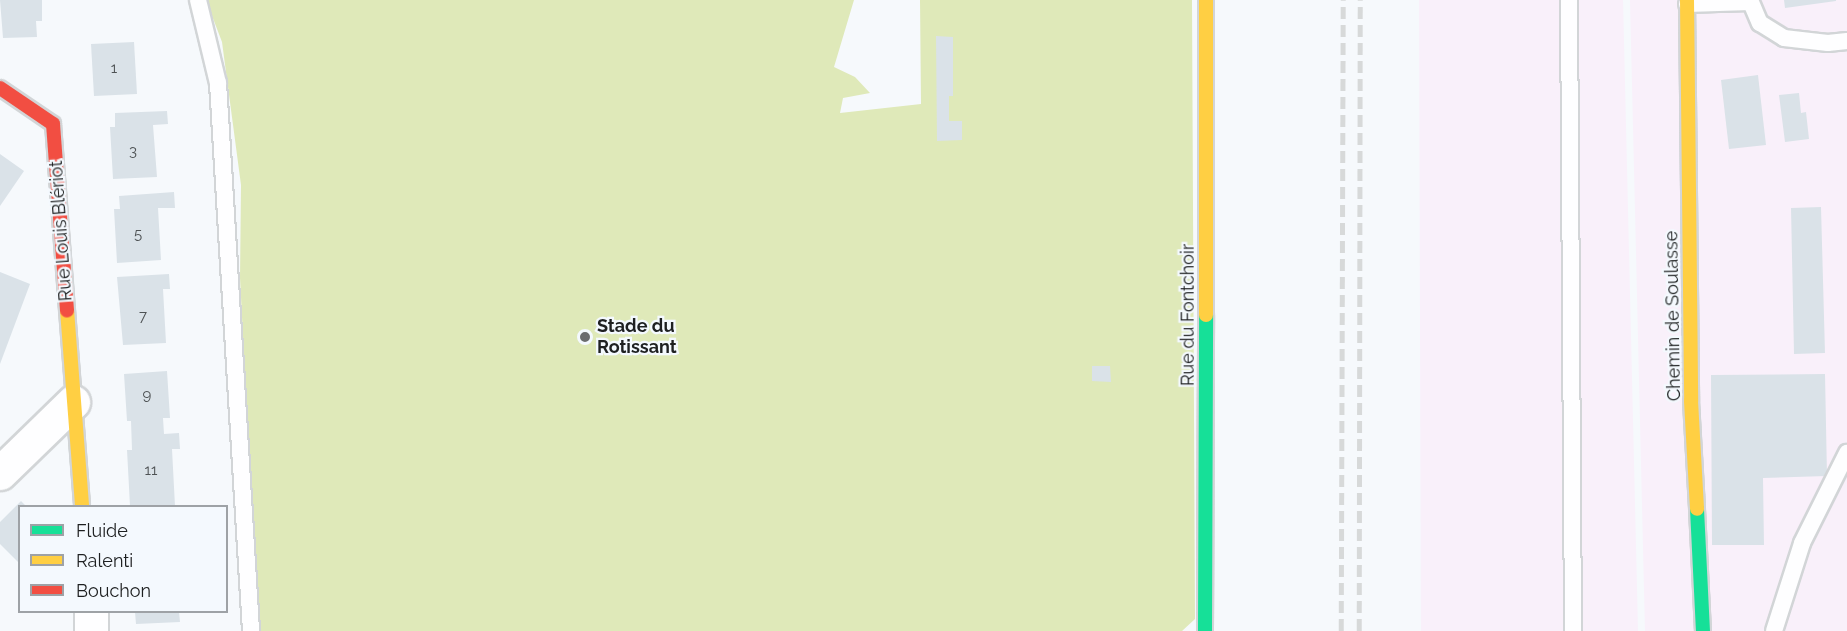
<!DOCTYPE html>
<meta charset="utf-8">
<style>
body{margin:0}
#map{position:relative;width:1847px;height:631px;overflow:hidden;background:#f6f9fc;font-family:Raleway,sans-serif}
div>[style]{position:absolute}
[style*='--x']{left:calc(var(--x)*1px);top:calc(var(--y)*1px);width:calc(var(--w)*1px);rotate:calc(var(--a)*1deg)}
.industrial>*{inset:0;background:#f9f0fa}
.green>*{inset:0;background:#dfe9b9}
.building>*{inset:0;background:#dae2e8}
.roads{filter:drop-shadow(2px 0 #d2d5d7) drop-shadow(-2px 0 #d2d5d7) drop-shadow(0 2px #d2d5d7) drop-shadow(0 -2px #d2d5d7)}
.lane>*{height:16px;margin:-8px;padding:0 8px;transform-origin:8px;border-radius:8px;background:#fefeff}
.street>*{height:33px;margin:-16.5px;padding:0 16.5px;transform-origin:16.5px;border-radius:16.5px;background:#fefeff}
.fast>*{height:14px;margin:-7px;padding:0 7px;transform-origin:7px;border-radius:7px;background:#16e098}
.slow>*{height:14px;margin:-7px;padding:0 7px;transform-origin:7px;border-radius:7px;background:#ffcf43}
.jam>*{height:14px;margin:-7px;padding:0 7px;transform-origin:7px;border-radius:7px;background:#f24e42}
.rail>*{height:4.5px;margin-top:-2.25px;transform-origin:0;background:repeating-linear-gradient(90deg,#d7d9d9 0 12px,transparent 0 18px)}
.dots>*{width:16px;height:16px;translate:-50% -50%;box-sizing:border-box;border:3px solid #f4f9fe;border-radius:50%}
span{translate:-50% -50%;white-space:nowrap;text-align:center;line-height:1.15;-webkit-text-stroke:4.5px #f4f9fe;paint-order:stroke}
.number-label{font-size:15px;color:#4e5254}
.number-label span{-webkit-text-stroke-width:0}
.street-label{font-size:18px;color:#1e2021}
.poi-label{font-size:18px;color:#1e2021;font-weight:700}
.left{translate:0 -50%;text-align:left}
.legend{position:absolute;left:18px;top:505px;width:210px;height:108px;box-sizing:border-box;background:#f4f9fe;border:2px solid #9ea2a6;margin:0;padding:8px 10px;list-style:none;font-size:18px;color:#1e2021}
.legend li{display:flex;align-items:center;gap:12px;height:30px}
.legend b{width:30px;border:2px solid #9ea2a6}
</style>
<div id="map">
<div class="industrial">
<i style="clip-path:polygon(1419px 0,1623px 0,1638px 631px,1421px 631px)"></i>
<i style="clip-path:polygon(1630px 0,1847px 0,1847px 631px,1645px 631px)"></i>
</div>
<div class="green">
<i style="clip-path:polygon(206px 0,854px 0,834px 67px,855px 77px,870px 93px,843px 98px,840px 113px,921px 104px,920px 0,1192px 0,1195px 619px,1182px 631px,258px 631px,240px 278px,241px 185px,222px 42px)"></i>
</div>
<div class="building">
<i style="clip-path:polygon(0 0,42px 0,42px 21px,36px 21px,37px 37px,3px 38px)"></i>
<i style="clip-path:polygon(1784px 0,1836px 0,1836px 1px,1785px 8px)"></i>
<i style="clip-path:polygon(936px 36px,953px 37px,953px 96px,949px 96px,949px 121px,962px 121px,962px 140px,937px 141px)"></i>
<i style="clip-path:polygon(134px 42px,137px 94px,94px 96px,91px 44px)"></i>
<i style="clip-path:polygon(1758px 75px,1766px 145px,1729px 149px,1721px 80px)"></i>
<i style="clip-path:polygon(1799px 93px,1801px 113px,1806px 112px,1809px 139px,1785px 142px,1779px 95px)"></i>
<i style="clip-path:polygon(167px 111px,168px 124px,153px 125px,157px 177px,113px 179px,110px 127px,115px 127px,115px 113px)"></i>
<i style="clip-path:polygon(0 154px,24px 171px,0 206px)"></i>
<i style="clip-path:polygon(174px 192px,175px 208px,158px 208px,161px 260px,117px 263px,114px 209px,120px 209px,119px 196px)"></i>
<i style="clip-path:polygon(1821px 207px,1825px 353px,1794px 354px,1791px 208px)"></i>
<i style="clip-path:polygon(0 272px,30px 284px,0 364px)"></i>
<i style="clip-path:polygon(169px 274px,170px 289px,163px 289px,166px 343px,123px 345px,117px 277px)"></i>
<i style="clip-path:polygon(1092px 366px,1110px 366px,1111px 382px,1092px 381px)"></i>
<i style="clip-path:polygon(167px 371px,170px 418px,163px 418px,164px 434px,179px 433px,180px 449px,172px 449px,175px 506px,130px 506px,127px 450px,132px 450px,131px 421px,127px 421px,124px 374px)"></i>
<i style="clip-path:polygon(1825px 374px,1827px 476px,1763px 478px,1764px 545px,1712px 545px,1711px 375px)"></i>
<i style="clip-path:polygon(21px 501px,26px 506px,20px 506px,20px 564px,0 544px,0 522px)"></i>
<i style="clip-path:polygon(135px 612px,179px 612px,180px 622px,136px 624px)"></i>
</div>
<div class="roads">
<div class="lane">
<i style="--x:198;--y:0;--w:85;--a:76.5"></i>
<i style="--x:218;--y:83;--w:549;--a:86.55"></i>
<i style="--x:1569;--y:0;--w:631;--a:89.64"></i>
<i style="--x:1750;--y:0;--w:25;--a:67"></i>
<i style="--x:1760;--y:23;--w:28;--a:32"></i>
<i style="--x:1784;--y:38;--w:44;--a:6.5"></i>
<i style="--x:1828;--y:43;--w:19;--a:-6"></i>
<i style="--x:1687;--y:4;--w:63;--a:-1.8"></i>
<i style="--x:1774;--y:631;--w:92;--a:-72.3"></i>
<i style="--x:1802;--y:543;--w:101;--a:-63.4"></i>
</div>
<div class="street">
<i style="--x:0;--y:473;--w:102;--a:-44.2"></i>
<i style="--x:91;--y:631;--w:19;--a:-90"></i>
</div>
<div class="fast">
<i style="--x:1697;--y:509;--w:122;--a:87.2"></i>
<i style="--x:1205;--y:631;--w:316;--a:-89.8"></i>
</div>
<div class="slow">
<i style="--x:1687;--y:0;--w:401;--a:89.4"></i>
<i style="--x:1691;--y:401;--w:108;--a:86.8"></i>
<i style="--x:67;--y:310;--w:197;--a:85.6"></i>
<i style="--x:1206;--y:315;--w:315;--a:-90"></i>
</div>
<div class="jam">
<i style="--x:0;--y:88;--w:64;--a:34.2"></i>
<i style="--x:53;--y:124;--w:187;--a:85.7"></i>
</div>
</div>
<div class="rail">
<i style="--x:1341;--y:631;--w:631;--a:-89.82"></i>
<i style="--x:1359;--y:631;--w:631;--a:-89.91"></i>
</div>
<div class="dots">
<i style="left:585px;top:337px;background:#6a6c6e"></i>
</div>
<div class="number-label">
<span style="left:114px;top:69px">1</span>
<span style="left:133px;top:152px">3</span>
<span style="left:138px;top:235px">5</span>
<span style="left:143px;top:317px">7</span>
<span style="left:147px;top:396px">9</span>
<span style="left:151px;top:471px">11</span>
</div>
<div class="street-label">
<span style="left:61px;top:231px;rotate:-94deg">Rue Louis Blériot</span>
<span style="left:1188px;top:315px;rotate:-90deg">Rue du Fontchoir</span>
<span style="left:1673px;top:316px;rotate:-91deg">Chemin de Soulasse</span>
</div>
<div class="poi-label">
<span class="left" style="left:597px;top:337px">Stade du<br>Rotissant</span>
</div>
<ul class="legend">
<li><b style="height:8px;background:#16e098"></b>Fluide</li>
<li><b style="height:8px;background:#ffcf43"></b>Ralenti</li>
<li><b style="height:8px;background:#f24e42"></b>Bouchon</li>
</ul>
</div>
